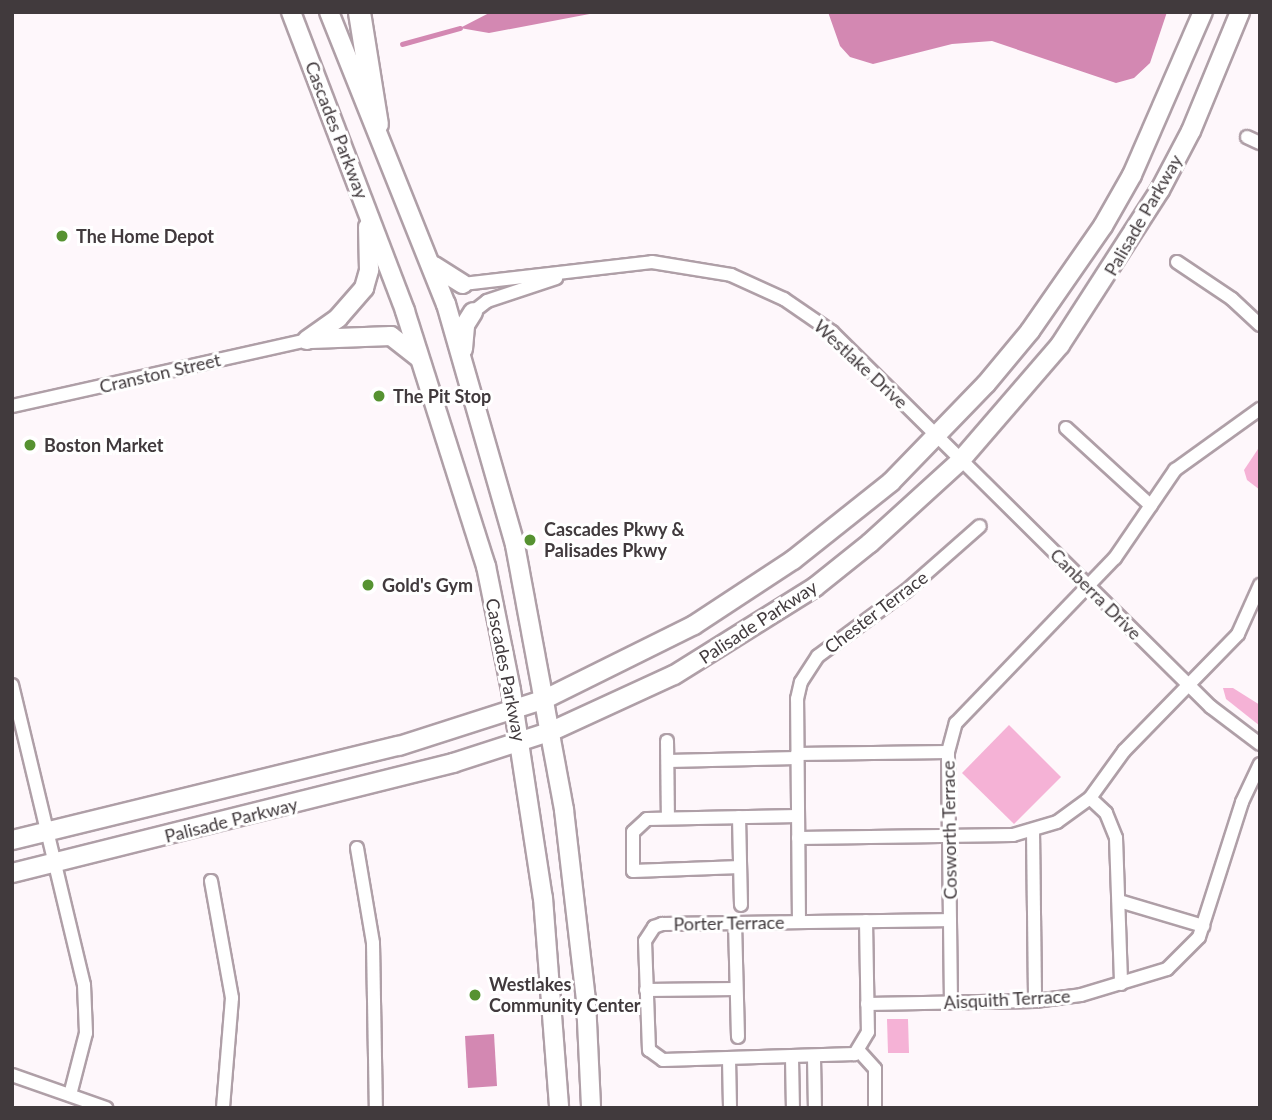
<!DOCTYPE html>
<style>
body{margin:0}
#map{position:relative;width:1272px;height:1120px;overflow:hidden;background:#fef7fb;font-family:Lato,sans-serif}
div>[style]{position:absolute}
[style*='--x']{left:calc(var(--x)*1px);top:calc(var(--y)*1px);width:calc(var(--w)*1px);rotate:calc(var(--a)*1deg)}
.green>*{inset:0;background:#f5b2d6}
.water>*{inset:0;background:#d388b2}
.stream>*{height:4.5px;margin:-2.25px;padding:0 2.25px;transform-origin:2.25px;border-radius:2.25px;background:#d388b2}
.roads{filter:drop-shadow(2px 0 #af9fa7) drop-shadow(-2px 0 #af9fa7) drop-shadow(0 2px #af9fa7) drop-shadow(0 -2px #af9fa7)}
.minor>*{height:12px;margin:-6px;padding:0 6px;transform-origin:6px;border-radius:6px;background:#fff}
.secondary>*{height:18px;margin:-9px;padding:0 9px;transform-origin:9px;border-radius:9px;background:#fff}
.trunk>*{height:21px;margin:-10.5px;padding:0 10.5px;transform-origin:10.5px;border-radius:10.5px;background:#fff}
.dots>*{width:19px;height:19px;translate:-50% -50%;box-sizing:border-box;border:4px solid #fff;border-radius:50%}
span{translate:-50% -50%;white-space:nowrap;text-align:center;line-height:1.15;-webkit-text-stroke:6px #fff;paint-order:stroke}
.street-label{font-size:18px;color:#413a3d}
.poi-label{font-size:18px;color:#413a3d;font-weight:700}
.left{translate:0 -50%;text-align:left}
.frame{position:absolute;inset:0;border:14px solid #413a3d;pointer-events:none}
</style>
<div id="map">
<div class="green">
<i style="clip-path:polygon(1260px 446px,1260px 490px,1247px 480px,1244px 470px)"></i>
<i style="clip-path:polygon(1233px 688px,1260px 705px,1260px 726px,1226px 699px,1223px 688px)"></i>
<i style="clip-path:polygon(1009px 725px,1061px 777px,1014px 824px,962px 773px)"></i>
<i style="clip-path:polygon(887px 1019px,908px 1019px,909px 1053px,888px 1053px)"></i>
</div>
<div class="water">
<i style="clip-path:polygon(491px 12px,600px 12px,489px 33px,460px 28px)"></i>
<i style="clip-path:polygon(828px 12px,1167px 12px,1150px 63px,1134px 78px,1116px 83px,992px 41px,952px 44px,873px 64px,850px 57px,840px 46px)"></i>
<i style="clip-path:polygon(494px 1034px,497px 1086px,468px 1088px,465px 1036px)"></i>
</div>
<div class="stream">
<i style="--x:402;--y:44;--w:60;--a:-15.4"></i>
</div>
<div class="roads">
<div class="minor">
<i style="--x:1247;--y:137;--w:14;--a:25"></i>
<i style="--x:1177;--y:262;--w:66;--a:33.9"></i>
<i style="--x:1232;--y:299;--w:38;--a:43"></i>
<i style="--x:463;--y:284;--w:190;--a:-6.6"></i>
<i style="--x:652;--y:262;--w:80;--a:9.3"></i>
<i style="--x:731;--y:275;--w:58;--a:24.4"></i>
<i style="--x:784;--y:299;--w:58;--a:34.5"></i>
<i style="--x:832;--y:332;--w:533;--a:44.7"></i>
<i style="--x:1211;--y:707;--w:61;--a:37.1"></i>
<i style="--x:473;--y:312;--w:18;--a:-38"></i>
<i style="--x:487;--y:301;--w:73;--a:-18.4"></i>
<i style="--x:12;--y:406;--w:302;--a:-12.6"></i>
<i style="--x:1066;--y:428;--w:115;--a:42.5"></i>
<i style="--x:12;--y:685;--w:309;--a:76.5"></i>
<i style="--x:84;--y:985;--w:48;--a:87.6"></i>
<i style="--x:86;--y:1033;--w:64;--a:104.5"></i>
<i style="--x:667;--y:741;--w:77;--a:89.3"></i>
<i style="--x:797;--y:754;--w:151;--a:-0.8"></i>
<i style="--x:668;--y:761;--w:129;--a:-1.3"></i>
<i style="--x:1090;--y:798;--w:22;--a:43"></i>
<i style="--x:1106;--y:813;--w:27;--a:68"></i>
<i style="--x:1116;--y:838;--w:146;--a:88"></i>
<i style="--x:739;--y:817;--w:88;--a:88.7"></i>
<i style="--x:1033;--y:831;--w:170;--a:89.3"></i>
<i style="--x:798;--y:838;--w:215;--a:-0.8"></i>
<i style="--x:1013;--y:835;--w:46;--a:-16.5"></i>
<i style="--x:1057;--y:822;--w:41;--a:-36"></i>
<i style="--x:1090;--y:798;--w:58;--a:-54.1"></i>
<i style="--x:1124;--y:751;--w:163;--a:-45.7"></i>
<i style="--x:1238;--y:634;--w:54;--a:-65.8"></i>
<i style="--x:357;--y:848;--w:96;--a:80.4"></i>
<i style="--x:373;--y:943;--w:165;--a:89"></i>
<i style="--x:740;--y:867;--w:107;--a:177.9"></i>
<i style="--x:633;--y:871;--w:39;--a:-90"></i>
<i style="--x:633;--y:832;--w:19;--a:-43"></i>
<i style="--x:647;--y:819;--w:151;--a:-1.1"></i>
<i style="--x:211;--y:881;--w:119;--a:79.8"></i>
<i style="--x:232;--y:998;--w:110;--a:94.7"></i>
<i style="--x:1119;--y:901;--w:88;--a:16.6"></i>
<i style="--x:866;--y:921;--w:111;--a:89"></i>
<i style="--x:868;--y:1032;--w:26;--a:121"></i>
<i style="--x:855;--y:1054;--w:192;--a:178.2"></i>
<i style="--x:663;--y:1060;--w:17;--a:-144"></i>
<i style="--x:649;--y:1050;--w:109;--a:-92.1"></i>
<i style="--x:645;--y:941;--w:17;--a:-57"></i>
<i style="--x:654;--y:927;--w:9;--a:-21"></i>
<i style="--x:662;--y:924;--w:79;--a:-0.7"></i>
<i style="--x:741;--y:923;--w:209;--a:-0.8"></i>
<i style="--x:799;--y:922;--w:223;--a:-90.5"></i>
<i style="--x:797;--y:699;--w:17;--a:-77"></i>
<i style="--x:801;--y:682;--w:31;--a:-57"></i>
<i style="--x:818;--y:656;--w:109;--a:-36.5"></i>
<i style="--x:906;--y:591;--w:98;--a:-41.3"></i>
<i style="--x:735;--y:923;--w:114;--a:88.5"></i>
<i style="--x:646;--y:990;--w:90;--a:-0.6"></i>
<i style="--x:951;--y:1003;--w:251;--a:-90.7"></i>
<i style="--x:948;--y:752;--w:30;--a:-75"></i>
<i style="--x:956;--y:723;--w:229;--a:-46.1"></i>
<i style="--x:1115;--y:558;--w:107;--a:-55.7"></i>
<i style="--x:1175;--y:470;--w:105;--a:-35.7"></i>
<i style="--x:867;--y:1004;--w:168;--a:-1"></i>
<i style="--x:1035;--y:1001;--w:46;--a:-7.4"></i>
<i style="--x:1081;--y:995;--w:90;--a:-16.8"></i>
<i style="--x:1167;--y:969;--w:45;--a:-45"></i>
<i style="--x:1199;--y:937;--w:142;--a:-72.3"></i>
<i style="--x:1242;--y:802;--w:42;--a:-64.7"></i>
<i style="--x:859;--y:1051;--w:24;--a:48"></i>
<i style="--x:875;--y:1069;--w:39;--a:90"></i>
<i style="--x:792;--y:1058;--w:50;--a:88.9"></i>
<i style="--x:814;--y:1058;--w:50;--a:88.9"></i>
<i style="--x:729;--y:1059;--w:49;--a:88.8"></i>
<i style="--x:12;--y:1075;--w:100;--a:19.3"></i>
</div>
<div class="secondary">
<i style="--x:291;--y:12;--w:320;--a:69.1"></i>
<i style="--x:405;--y:311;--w:268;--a:72.4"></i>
<i style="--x:486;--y:566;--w:126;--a:78.6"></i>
<i style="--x:511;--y:690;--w:210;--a:81.3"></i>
<i style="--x:543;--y:898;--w:211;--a:85.6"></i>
<i style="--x:329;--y:12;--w:315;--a:68.2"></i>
<i style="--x:446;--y:304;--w:251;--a:74"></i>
<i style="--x:515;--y:545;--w:269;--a:79.5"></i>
<i style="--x:564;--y:810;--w:191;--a:83.4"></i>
<i style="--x:586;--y:1000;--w:108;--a:87.3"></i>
<i style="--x:434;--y:266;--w:34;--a:32"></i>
<i style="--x:311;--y:339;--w:80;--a:-2.1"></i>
<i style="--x:391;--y:336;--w:34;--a:38"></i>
<i style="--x:307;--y:340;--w:38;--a:-35"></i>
<i style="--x:338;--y:318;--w:40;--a:-49"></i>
<i style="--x:364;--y:288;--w:19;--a:-74"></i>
<i style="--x:369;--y:270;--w:43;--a:-91.3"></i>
<i style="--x:463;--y:349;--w:24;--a:-85"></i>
<i style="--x:465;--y:325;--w:15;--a:-58"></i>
<i style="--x:12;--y:840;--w:398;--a:-13.7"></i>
<i style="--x:399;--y:746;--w:153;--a:-17.8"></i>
<i style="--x:545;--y:699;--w:166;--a:-26.4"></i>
<i style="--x:694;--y:625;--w:118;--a:-33.3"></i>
<i style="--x:793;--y:560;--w:125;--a:-38.5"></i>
<i style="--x:891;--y:482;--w:136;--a:-45.9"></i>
<i style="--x:986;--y:384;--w:69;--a:-50.3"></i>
<i style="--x:1030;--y:331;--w:128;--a:-55.2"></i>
<i style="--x:1103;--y:226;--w:59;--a:-60.4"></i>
<i style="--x:1132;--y:175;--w:178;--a:-66.5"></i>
<i style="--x:12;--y:873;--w:455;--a:-14"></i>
<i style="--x:453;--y:763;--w:104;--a:-17.9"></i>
<i style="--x:552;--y:731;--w:134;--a:-24.7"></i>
<i style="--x:674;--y:675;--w:166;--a:-32"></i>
<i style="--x:815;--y:587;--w:70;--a:-38.7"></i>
<i style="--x:870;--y:543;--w:122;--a:-42.3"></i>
<i style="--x:960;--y:461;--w:153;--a:-49.2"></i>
<i style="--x:1060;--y:345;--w:184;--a:-57.2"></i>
<i style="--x:1160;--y:190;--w:67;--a:-62.3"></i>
<i style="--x:1191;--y:131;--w:129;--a:-67.6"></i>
</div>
<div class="trunk">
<i style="--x:359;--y:12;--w:113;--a:80.9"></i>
</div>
</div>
<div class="dots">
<i style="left:62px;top:236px;background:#569231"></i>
<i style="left:379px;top:396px;background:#569231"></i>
<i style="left:30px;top:445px;background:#569231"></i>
<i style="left:530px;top:540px;background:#569231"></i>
<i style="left:368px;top:585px;background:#569231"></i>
<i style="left:475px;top:995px;background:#569231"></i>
</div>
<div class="street-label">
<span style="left:337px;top:130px;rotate:69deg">Cascades Parkway</span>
<span style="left:1143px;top:215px;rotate:-60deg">Palisade Parkway</span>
<span style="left:861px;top:364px;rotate:43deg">Westlake Drive</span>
<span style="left:160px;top:373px;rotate:-13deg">Cranston Street</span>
<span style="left:1096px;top:594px;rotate:45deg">Canberra Drive</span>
<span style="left:876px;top:612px;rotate:-37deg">Chester Terrace</span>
<span style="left:758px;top:622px;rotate:-33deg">Palisade Parkway</span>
<span style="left:506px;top:670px;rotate:79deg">Cascades Parkway</span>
<span style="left:231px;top:820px;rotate:-14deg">Palisade Parkway</span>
<span style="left:949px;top:830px;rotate:-91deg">Cosworth Terrace</span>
<span style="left:729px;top:923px;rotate:-1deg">Porter Terrace</span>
<span style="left:1007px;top:999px;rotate:-3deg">Aisquith Terrace</span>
</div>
<div class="poi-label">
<span class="left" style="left:76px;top:236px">The Home Depot</span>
<span class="left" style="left:393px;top:396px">The Pit Stop</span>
<span class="left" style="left:44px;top:445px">Boston Market</span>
<span class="left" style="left:544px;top:540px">Cascades Pkwy &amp;<br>Palisades Pkwy</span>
<span class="left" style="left:382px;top:585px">Gold's Gym</span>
<span class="left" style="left:489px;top:995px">Westlakes<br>Community Center</span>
</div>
<div class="frame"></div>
</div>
